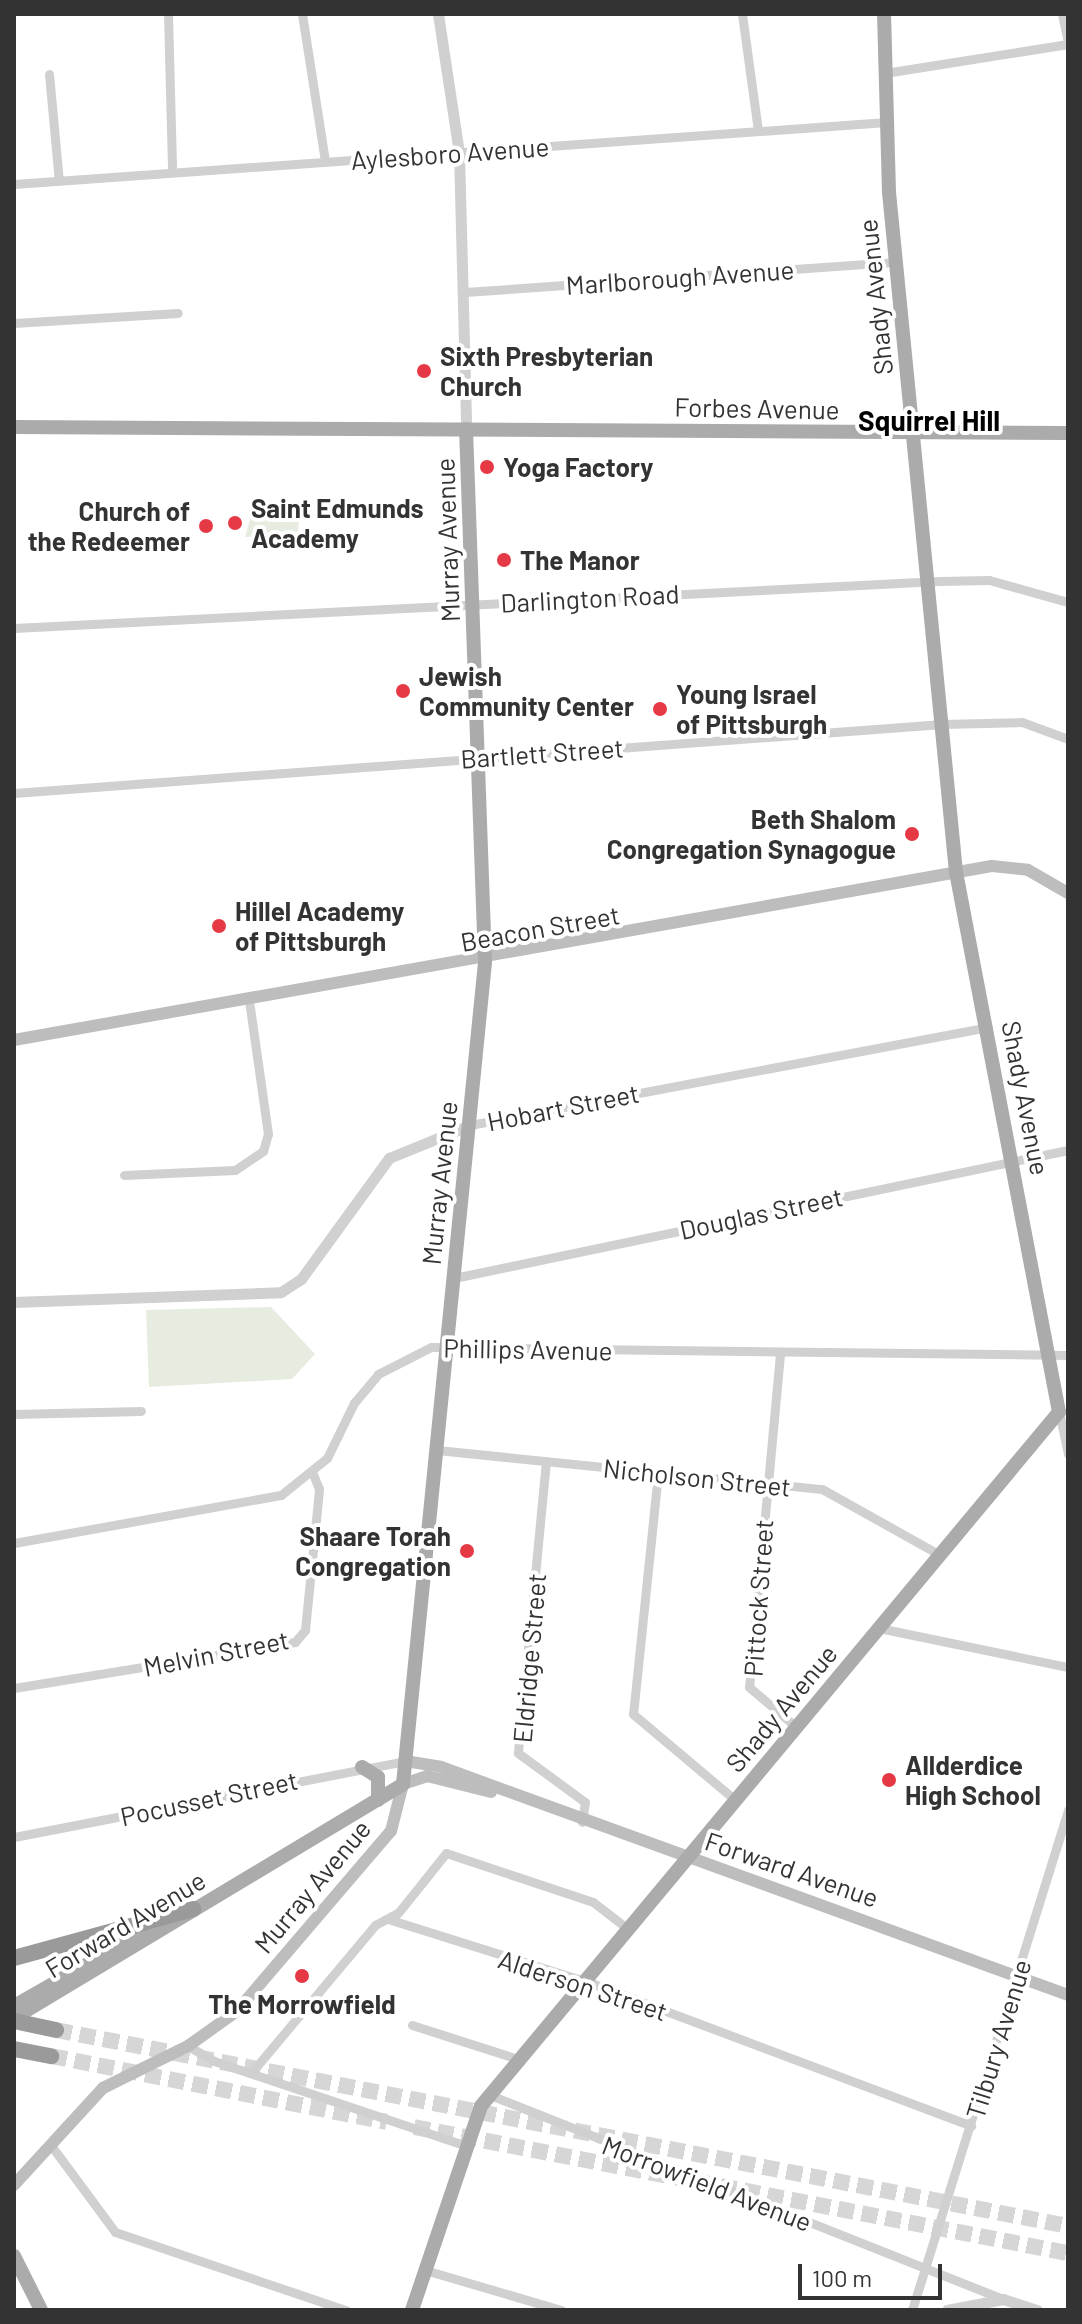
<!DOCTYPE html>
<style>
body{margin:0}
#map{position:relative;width:1082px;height:2324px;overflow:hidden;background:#fff;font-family:Barlow,sans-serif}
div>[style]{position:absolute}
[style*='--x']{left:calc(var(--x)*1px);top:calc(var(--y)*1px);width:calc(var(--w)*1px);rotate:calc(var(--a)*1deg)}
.green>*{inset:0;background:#e6ecdf}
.motorway-tunnel>*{height:16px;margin-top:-8px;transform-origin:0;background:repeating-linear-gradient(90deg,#d6d6d6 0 16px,transparent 0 24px)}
.minor>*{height:9px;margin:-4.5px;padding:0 4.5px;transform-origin:4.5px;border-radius:4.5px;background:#d0d0d0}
.tertiary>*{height:11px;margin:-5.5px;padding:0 5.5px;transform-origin:5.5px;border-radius:5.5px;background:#d0d0d0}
.secondary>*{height:12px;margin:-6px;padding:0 6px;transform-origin:6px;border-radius:6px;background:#bdbdbd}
.primary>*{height:14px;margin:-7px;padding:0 7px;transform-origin:7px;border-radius:7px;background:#ababab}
.motorway>*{height:16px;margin:-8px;padding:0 8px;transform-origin:8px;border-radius:8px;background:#9a9a9a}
.dots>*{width:22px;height:22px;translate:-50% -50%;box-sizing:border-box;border:4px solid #fff;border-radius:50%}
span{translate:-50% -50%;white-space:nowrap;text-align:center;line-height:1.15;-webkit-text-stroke:8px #fff;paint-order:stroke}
.street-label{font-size:26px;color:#333}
.poi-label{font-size:26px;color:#333;font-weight:700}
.left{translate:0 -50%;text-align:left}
.right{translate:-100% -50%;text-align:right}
.neighbourhood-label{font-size:28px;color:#000;font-weight:700}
.frame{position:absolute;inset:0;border:16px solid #333;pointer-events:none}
.scale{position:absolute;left:798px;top:2264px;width:144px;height:36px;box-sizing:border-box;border:4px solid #333;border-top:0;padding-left:10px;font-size:24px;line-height:28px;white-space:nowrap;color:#333;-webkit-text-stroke:6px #fff;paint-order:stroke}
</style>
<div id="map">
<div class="green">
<i style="clip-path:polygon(251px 516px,299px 517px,297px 551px,286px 551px,284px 537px,245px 537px)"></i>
<i style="clip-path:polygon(271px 1307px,315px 1354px,292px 1379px,149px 1387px,146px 1310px)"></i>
</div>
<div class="motorway-tunnel">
<i style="--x:56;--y:2030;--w:1031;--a:10.96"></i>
<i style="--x:51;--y:2056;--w:342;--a:11.1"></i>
<i style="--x:414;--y:2127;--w:666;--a:10.91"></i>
</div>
<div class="minor">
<i style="--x:168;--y:14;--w:157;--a:88.5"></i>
<i style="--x:302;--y:14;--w:149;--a:81.1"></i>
<i style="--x:742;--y:14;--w:118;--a:82.2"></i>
<i style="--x:1062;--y:14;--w:30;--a:78"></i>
<i style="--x:885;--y:73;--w:185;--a:-9"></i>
<i style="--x:49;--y:74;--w:107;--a:84.7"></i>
<i style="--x:14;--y:184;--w:875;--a:-4.06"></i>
<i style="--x:465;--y:292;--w:432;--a:-4"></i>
<i style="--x:14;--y:323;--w:164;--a:-3.5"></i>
<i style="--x:14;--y:628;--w:926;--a:-2.91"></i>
<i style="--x:939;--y:581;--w:50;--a:-1.1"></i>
<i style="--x:989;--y:580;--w:82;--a:15.6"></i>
<i style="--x:14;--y:793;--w:931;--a:-4.25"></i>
<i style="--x:942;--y:724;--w:80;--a:-1.4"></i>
<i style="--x:1022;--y:722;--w:49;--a:20.3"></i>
<i style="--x:470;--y:1125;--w:527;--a:-10.71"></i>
<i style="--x:124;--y:1175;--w:111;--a:-2.6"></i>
<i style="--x:235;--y:1170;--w:34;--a:-34"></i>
<i style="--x:263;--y:1151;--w:18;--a:-74"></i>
<i style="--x:268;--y:1134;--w:135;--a:-98.1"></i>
<i style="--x:454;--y:1278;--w:627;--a:-11.78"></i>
<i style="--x:780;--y:1354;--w:334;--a:95.3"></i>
<i style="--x:749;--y:1687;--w:62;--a:40.4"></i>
<i style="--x:1059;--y:1412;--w:43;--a:77.9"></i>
<i style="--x:14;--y:1414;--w:127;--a:-1.4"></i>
<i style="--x:437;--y:1450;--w:387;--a:5.8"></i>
<i style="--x:822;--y:1489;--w:135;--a:29.2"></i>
<i style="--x:546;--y:1461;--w:293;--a:95.5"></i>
<i style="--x:518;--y:1753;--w:83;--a:36.2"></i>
<i style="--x:585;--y:1802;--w:20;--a:99"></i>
<i style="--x:658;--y:1473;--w:242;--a:95.9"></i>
<i style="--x:633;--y:1714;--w:133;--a:40.1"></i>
<i style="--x:14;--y:1543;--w:271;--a:-10.2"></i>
<i style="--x:281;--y:1495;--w:59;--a:-38.8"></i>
<i style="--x:327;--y:1458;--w:61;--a:-63.9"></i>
<i style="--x:354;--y:1403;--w:38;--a:-50"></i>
<i style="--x:378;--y:1374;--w:59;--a:-27"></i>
<i style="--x:431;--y:1347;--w:637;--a:0.72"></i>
<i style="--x:879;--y:1628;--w:193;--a:11.7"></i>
<i style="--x:14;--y:1688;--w:285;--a:-9.3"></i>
<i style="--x:295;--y:1642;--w:16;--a:-50"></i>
<i style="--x:305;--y:1630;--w:142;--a:-84.3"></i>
<i style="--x:319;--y:1489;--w:16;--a:-112"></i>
<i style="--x:14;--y:1837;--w:398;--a:-11"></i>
<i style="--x:388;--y:1919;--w:216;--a:17.5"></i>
<i style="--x:594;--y:1984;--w:403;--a:20.6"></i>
<i style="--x:412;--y:2025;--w:114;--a:17.8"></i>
<i style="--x:188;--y:2046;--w:30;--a:30"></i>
<i style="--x:214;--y:2061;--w:266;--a:18.6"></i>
<i style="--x:251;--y:2073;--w:193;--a:-50"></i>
<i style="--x:375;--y:1925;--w:26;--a:-28"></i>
<i style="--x:398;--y:1913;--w:77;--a:-51.3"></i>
<i style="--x:446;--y:1853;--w:155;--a:18.4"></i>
<i style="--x:593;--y:1902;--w:44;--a:37.6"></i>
<i style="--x:490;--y:2095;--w:552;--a:21.69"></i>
<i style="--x:50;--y:2144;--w:109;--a:53.5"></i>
<i style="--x:115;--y:2232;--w:244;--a:18.7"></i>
<i style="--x:425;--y:2270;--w:142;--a:16.4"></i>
<i style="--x:912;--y:2310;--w:524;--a:-72.67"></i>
</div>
<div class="tertiary">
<i style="--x:438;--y:14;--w:141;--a:81.4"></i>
<i style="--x:459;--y:153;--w:276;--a:88.5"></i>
<i style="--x:14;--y:1302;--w:267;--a:-2.1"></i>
<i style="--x:281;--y:1292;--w:24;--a:-33"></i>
<i style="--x:301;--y:1279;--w:150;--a:-54"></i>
<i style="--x:389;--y:1158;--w:87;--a:-22.2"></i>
<i style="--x:947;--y:2310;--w:57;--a:-11.1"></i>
<i style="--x:1003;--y:2299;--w:36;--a:18"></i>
</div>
<div class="secondary">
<i style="--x:14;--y:1040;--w:993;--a:-10.09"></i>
<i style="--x:992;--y:866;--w:36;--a:6"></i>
<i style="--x:1028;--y:870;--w:46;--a:29.9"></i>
<i style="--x:405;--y:1761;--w:36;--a:9"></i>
<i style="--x:441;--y:1767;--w:667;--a:19.98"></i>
<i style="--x:14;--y:2185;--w:132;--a:-47.5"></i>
<i style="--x:103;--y:2088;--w:95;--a:-26.3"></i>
<i style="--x:188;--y:2046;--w:60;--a:-35.5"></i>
<i style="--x:237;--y:2011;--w:237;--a:-49.5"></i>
<i style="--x:391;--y:1831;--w:49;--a:-75.7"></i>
<i style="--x:403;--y:1784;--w:25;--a:-18"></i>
<i style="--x:427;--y:1776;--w:66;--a:14"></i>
</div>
<div class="primary">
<i style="--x:14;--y:427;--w:1054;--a:0.33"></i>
<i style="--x:362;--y:1767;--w:19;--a:32"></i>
<i style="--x:378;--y:1777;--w:23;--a:90"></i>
<i style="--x:14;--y:2006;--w:155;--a:-29.7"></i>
<i style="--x:14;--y:2018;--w:454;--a:-31"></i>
<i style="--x:403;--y:1784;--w:826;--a:-84.3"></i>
<i style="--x:485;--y:962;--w:533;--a:-92.04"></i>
<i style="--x:14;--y:2256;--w:60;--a:63.4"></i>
<i style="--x:412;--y:2310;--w:215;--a:-71.3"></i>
<i style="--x:481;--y:2106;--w:903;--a:-50.21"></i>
<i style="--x:1059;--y:1412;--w:550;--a:-100.8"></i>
<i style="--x:956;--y:872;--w:683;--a:-95.63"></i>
<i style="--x:889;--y:192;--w:178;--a:-91.6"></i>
</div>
<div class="motorway">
<i style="--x:14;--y:1958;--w:186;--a:-15.3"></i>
<i style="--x:14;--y:2021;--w:43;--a:12.1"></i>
<i style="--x:14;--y:2049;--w:38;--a:11"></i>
</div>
<div class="dots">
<i style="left:424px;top:371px;background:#e63946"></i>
<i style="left:487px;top:467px;background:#e63946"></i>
<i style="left:235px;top:523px;background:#e63946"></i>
<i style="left:206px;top:526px;background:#e63946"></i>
<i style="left:504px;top:560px;background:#e63946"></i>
<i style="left:403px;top:691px;background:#e63946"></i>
<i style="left:660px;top:709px;background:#e63946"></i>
<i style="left:912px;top:834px;background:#e63946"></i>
<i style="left:219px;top:926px;background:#e63946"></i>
<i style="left:467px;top:1551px;background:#e63946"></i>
<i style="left:889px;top:1780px;background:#e63946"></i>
<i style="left:302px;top:1976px;background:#e63946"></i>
</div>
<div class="street-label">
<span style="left:450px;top:153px;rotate:-4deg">Aylesboro Avenue</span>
<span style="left:680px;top:277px;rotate:-4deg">Marlborough Avenue</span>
<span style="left:875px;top:297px;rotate:-96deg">Shady Avenue</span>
<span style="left:757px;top:408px;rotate:1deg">Forbes Avenue</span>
<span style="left:447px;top:540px;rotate:-92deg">Murray Avenue</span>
<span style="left:590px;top:598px;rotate:-3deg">Darlington Road</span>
<span style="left:542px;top:753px;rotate:-4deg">Bartlett Street</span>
<span style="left:540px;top:928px;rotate:-10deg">Beacon Street</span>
<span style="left:1026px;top:1098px;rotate:79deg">Shady Avenue</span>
<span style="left:563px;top:1107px;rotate:-11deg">Hobart Street</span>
<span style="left:439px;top:1183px;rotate:-84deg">Murray Avenue</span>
<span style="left:761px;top:1213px;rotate:-12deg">Douglas Street</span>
<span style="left:528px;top:1349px;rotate:1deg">Phillips Avenue</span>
<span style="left:697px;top:1477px;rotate:6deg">Nicholson Street</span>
<span style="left:758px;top:1598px;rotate:-86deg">Pittock Street</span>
<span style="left:216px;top:1653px;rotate:-11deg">Melvin Street</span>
<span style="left:529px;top:1658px;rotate:-85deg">Eldridge Street</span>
<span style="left:781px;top:1708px;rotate:-50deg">Shady Avenue</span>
<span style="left:209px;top:1798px;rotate:-12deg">Pocusset Street</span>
<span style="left:792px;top:1869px;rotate:19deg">Forward Avenue</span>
<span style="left:312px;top:1886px;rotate:-50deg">Murray Avenue</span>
<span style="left:125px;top:1924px;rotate:-31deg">Forward Avenue</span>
<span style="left:583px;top:1985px;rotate:18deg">Alderson Street</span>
<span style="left:998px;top:2039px;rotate:-73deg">Tilbury Avenue</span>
<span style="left:707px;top:2183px;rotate:21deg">Morrowfield Avenue</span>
</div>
<div class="poi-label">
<span class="left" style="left:440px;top:371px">Sixth Presbyterian<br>Church</span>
<span class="left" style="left:503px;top:467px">Yoga Factory</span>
<span class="left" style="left:251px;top:523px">Saint Edmunds<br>Academy</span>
<span class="right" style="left:190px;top:526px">Church of<br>the Redeemer</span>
<span class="left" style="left:520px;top:560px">The Manor</span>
<span class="left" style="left:419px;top:691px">Jewish<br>Community Center</span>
<span class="left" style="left:676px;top:709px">Young Israel<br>of Pittsburgh</span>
<span class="right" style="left:896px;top:834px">Beth Shalom<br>Congregation Synagogue</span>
<span class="left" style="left:235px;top:926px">Hillel Academy<br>of Pittsburgh</span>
<span class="right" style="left:451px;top:1551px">Shaare Torah<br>Congregation</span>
<span class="left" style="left:905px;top:1780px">Allderdice<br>High School</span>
<span style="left:302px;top:2004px">The Morrowfield</span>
</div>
<div class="neighbourhood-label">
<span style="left:929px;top:420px">Squirrel Hill</span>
</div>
<div class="frame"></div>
<div class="scale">100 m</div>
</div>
